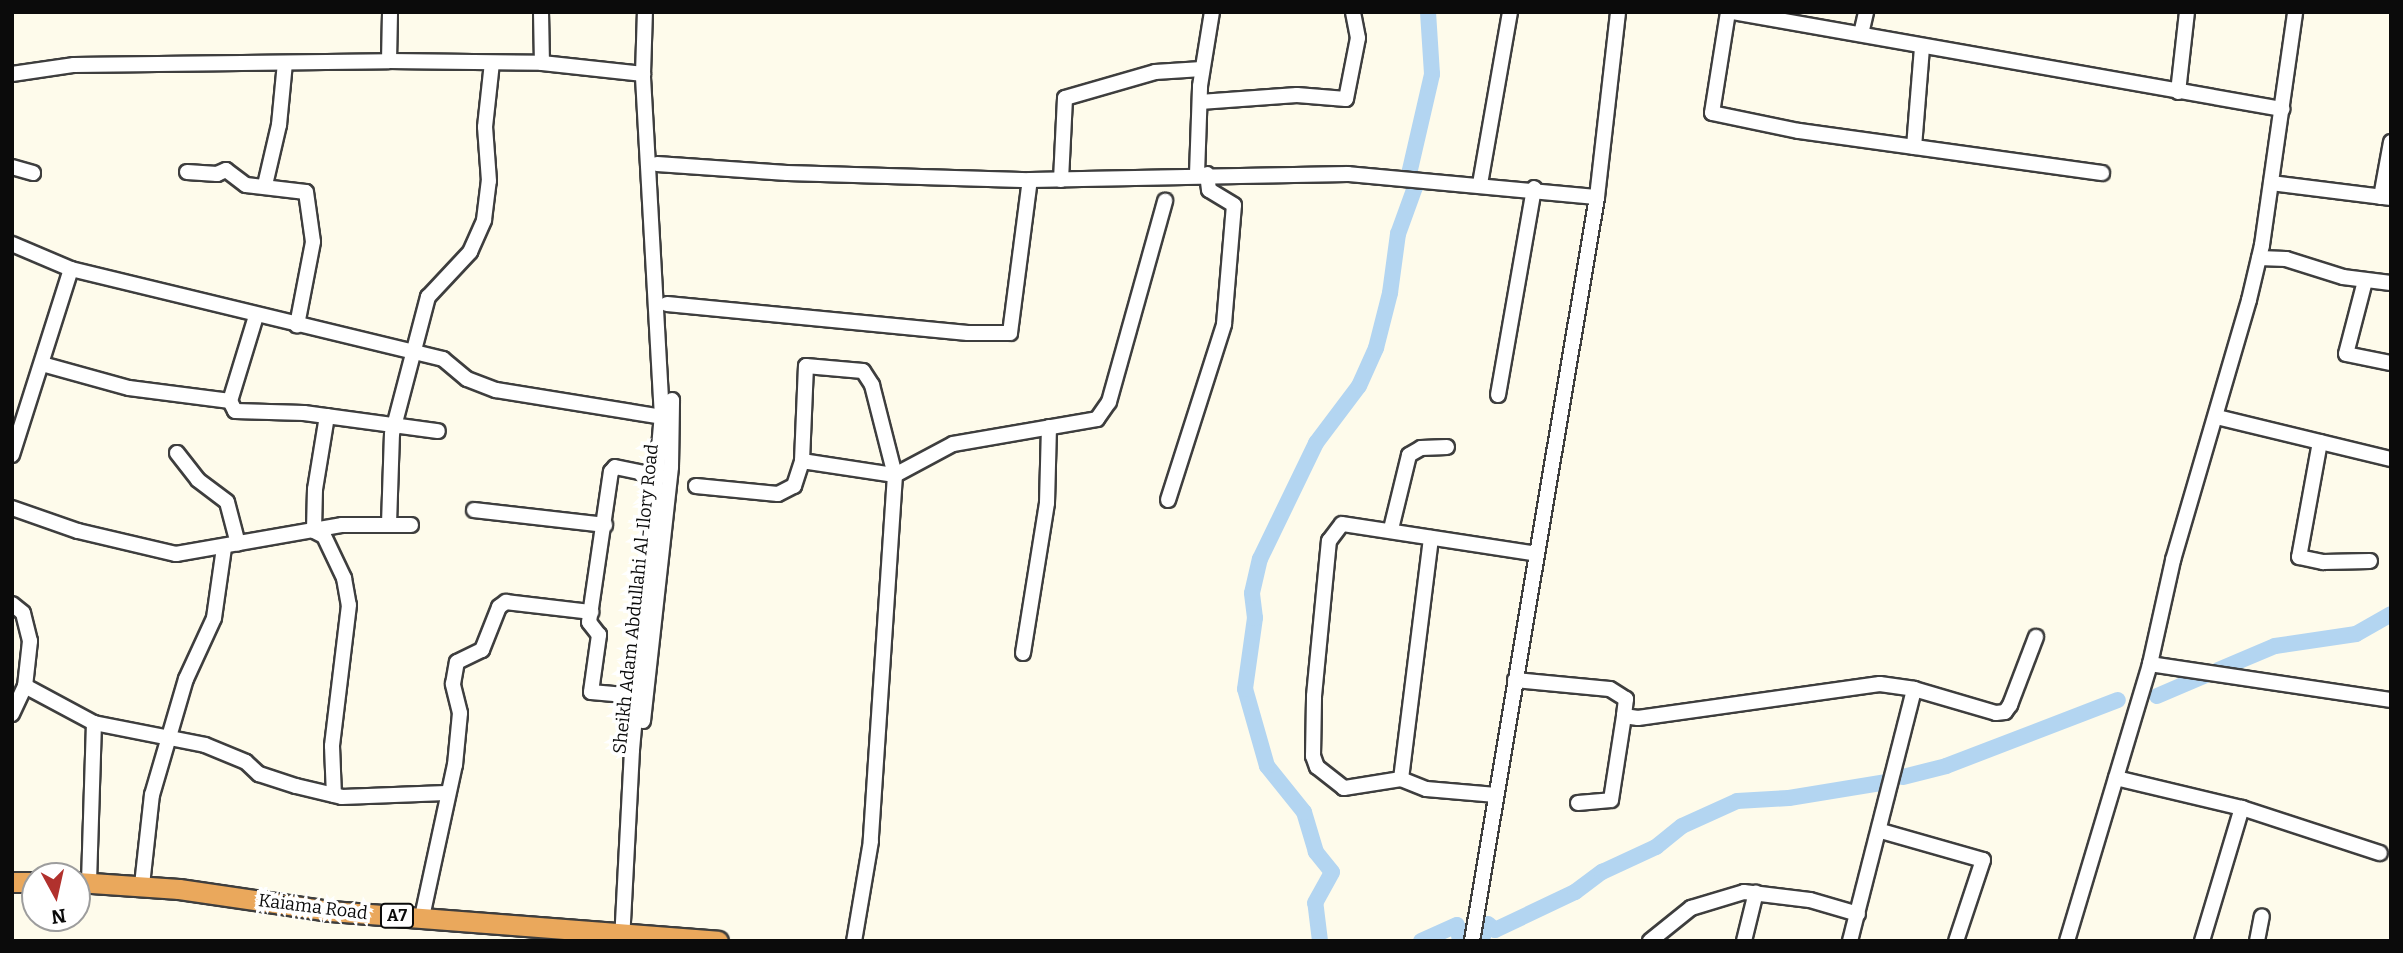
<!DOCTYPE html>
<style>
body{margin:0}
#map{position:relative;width:2403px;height:953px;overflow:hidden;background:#fefbeb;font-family:Bitter,serif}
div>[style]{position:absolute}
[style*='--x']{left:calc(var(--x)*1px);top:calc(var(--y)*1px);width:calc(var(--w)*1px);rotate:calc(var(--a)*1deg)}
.river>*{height:16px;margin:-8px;padding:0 8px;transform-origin:8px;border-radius:8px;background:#b3d5f1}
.roads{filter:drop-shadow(2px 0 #3e3e3e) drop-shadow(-2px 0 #3e3e3e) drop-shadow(0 2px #3e3e3e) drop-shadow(0 -2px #3e3e3e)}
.minor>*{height:14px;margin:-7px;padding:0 7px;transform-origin:7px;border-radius:7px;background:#fff}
.highway>*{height:19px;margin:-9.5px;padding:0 9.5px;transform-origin:9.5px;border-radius:9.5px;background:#eaa85c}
span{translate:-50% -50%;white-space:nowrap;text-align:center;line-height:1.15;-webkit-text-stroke:7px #fff;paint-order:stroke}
.shield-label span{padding:2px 5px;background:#fff;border:2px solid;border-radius:5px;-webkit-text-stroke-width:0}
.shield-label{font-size:16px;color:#0b0b0b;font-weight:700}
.street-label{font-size:18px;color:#0b0b0b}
.frame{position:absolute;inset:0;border:14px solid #0b0b0b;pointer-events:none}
.north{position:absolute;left:21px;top:862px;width:70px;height:70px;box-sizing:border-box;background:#fff;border:2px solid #9d9d9d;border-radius:50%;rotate:172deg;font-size:19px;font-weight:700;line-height:28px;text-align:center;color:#0b0b0b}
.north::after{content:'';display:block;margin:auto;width:24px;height:32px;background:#b1312d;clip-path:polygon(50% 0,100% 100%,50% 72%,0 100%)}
</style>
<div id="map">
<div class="river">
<i style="--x:2218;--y:670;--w:62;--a:-22.8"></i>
<i style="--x:2275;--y:646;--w:82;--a:-8.4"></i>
<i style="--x:2356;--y:634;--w:40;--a:-29.7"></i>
<i style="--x:2157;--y:696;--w:53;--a:-23.2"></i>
<i style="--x:1903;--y:777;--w:44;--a:-14.3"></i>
<i style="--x:1946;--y:766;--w:184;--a:-21"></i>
<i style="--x:1320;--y:941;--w:38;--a:-97"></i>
<i style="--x:1315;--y:903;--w:35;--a:-61"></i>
<i style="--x:1332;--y:872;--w:26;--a:-129"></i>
<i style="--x:1316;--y:852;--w:42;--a:-106.7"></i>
<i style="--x:1304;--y:812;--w:59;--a:-128.8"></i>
<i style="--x:1267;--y:766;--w:80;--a:-105.9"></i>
<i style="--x:1245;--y:689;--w:72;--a:-82"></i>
<i style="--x:1255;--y:618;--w:25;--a:-97"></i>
<i style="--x:1252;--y:593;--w:35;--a:-77"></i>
<i style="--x:1260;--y:559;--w:129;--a:-64.2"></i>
<i style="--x:1316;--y:443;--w:71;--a:-53"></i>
<i style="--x:1359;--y:386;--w:42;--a:-65.9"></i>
<i style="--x:1376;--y:348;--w:57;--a:-75.7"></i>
<i style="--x:1390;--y:293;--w:60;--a:-82.3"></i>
<i style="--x:1398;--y:234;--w:50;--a:-70.1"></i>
<i style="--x:1415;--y:187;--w:14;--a:-115"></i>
<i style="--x:1409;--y:174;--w:103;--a:-77"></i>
<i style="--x:1432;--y:74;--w:62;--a:-93.7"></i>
<i style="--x:1421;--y:941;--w:39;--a:-24"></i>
<i style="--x:1457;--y:925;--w:16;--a:79"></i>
<i style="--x:1481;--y:941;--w:18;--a:-68"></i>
<i style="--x:1488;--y:924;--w:9;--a:41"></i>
<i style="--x:1495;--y:930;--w:89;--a:-25.4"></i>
<i style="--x:1575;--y:892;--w:34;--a:-37"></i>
<i style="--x:1602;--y:872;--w:60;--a:-24.8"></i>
<i style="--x:1656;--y:847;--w:33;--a:-39"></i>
<i style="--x:1682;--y:826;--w:60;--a:-24.4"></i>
<i style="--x:1737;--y:801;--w:52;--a:-3.3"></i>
<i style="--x:1789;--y:798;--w:99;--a:-9.3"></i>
</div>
<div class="roads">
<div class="minor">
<i style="--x:541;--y:12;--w:51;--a:88.9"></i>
<i style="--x:1728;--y:12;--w:102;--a:99"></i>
<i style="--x:1712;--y:113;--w:89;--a:11.7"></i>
<i style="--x:1799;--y:131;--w:306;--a:7.9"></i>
<i style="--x:1733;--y:12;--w:558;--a:10.02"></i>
<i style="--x:1861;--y:34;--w:23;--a:-77"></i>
<i style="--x:389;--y:61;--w:49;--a:-88.8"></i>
<i style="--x:12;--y:74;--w:63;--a:-8.3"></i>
<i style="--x:74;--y:65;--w:315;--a:-0.7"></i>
<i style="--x:389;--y:61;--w:153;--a:0.7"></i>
<i style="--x:542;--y:63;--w:102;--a:6.2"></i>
<i style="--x:2178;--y:92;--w:81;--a:-83.6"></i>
<i style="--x:1200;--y:102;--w:97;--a:-4.1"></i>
<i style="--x:1297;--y:95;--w:49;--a:4.7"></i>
<i style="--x:1346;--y:99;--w:62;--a:-78.9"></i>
<i style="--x:1358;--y:38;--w:26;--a:-101"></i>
<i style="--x:1914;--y:147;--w:99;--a:-85.4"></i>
<i style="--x:657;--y:164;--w:130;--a:4"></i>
<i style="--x:787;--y:173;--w:243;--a:1.7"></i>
<i style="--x:1030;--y:180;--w:318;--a:-1.1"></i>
<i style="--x:1348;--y:174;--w:250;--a:5.3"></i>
<i style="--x:12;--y:167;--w:22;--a:16"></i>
<i style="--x:187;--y:172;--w:30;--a:4"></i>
<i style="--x:217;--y:174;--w:10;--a:-24"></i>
<i style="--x:226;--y:170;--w:25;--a:37"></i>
<i style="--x:246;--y:185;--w:60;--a:6.7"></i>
<i style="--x:306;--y:192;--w:50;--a:82"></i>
<i style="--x:313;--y:242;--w:85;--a:100.9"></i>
<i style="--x:1197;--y:174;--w:88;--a:-88"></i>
<i style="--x:1200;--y:86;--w:75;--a:-80.8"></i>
<i style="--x:1061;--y:180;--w:82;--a:-87.2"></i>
<i style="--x:1065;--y:98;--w:94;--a:-16.1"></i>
<i style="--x:1155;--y:72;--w:47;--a:-3.7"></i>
<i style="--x:2271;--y:183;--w:121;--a:7.1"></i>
<i style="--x:1480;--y:184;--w:175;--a:-80.1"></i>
<i style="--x:265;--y:185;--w:62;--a:-76.9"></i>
<i style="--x:279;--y:125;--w:62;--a:-84.5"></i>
<i style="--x:2381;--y:197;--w:56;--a:-79.7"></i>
<i style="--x:12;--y:244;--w:64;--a:23"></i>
<i style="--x:71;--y:269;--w:383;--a:13.6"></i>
<i style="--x:443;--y:359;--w:31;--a:40"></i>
<i style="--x:467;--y:379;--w:31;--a:21"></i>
<i style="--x:496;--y:390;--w:168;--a:9.2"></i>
<i style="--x:2259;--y:258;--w:27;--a:2"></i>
<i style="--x:2286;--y:259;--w:60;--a:17.5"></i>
<i style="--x:2343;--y:277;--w:48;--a:7.1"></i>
<i style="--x:2365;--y:281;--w:75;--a:104.6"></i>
<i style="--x:2346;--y:354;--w:46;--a:11.3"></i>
<i style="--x:667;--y:304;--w:302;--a:5.5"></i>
<i style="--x:968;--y:333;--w:42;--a:0"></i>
<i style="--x:1010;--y:333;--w:154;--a:-82.6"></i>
<i style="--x:256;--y:316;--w:89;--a:107"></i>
<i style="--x:230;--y:401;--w:11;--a:63"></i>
<i style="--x:235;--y:411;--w:69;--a:1.7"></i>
<i style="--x:304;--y:413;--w:135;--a:7.7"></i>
<i style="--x:42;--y:364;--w:90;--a:15.4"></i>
<i style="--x:129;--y:388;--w:102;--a:7.3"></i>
<i style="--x:1498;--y:395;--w:210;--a:-80.1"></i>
<i style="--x:327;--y:416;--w:74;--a:99.3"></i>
<i style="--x:315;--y:489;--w:42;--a:91.4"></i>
<i style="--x:314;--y:531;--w:11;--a:27"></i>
<i style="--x:324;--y:536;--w:47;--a:64.5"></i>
<i style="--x:344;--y:578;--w:27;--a:80"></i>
<i style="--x:349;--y:605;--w:142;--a:96.9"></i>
<i style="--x:332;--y:746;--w:49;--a:87.7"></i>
<i style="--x:2217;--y:417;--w:179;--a:13.6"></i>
<i style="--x:2320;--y:442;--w:117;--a:100.3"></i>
<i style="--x:2299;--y:557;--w:25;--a:12"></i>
<i style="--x:2323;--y:562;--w:47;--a:-1.2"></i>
<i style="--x:177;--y:453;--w:34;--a:52"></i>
<i style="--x:198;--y:480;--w:36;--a:37"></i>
<i style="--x:227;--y:502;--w:43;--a:75.3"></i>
<i style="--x:12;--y:455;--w:195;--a:-72.4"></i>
<i style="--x:802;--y:461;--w:95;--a:-87.6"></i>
<i style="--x:806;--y:366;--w:57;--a:5"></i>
<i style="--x:863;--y:371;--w:17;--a:57"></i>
<i style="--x:872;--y:385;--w:93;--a:75.7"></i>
<i style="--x:895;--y:475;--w:367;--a:93.8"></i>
<i style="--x:871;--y:841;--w:101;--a:99.6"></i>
<i style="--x:696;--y:486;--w:82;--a:5.6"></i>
<i style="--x:778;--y:494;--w:18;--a:-27"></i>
<i style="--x:794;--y:486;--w:26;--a:-72"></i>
<i style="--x:802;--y:461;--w:94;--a:8.6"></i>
<i style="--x:895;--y:475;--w:66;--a:-28.1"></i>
<i style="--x:953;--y:444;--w:146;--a:-9.8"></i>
<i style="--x:1097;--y:419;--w:21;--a:-55"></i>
<i style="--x:1109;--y:402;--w:209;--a:-74.4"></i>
<i style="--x:1168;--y:500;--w:185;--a:-72.3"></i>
<i style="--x:1224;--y:324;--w:119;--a:-85.2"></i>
<i style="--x:1234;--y:205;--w:29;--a:-149"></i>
<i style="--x:1209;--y:190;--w:16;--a:-97"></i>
<i style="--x:12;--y:508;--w:70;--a:19.2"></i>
<i style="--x:78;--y:531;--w:101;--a:13.2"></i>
<i style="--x:176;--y:554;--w:169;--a:-9.9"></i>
<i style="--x:342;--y:525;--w:69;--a:0"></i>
<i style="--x:474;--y:510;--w:132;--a:6.5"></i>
<i style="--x:389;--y:524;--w:90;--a:-88.1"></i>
<i style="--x:392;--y:434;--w:142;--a:-75.3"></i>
<i style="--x:428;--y:297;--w:62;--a:-47"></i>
<i style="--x:470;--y:252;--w:35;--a:-66"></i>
<i style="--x:484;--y:220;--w:39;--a:-83"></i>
<i style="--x:489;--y:181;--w:54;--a:-94.2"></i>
<i style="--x:485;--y:127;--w:64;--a:-83.8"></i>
<i style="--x:1391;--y:529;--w:76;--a:-76.3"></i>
<i style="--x:1409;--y:455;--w:14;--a:-30"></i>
<i style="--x:1421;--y:448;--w:26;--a:-2"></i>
<i style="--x:12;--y:604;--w:14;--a:39"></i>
<i style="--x:23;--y:613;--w:29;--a:76"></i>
<i style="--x:30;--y:641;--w:45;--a:96.3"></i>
<i style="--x:25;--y:686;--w:31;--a:115"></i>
<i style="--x:1023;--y:653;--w:152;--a:-80.9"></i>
<i style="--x:1047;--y:503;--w:76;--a:-88.5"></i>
<i style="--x:2150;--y:664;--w:244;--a:8.5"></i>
<i style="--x:1515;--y:680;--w:95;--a:5.4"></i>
<i style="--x:1610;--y:689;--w:19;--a:32"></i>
<i style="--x:1626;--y:699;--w:17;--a:97"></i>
<i style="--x:1624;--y:716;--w:14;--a:8"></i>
<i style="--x:1638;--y:718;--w:244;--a:-8"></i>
<i style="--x:1880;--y:684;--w:34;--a:8"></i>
<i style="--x:1914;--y:689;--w:85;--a:16.3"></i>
<i style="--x:1996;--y:713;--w:9;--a:-6"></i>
<i style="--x:2005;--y:712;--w:9;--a:-54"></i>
<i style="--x:2010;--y:705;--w:73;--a:-69.1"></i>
<i style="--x:25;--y:686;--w:78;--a:28.2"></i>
<i style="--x:94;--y:723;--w:113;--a:11.2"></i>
<i style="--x:205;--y:745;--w:44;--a:22.5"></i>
<i style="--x:246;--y:762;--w:18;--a:43"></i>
<i style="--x:259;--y:774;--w:39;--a:18"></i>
<i style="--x:296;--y:786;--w:47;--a:13.4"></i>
<i style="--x:342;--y:797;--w:104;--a:-2.2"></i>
<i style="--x:636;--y:696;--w:45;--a:-174.9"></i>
<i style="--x:591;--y:692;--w:58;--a:-82"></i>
<i style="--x:599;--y:635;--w:16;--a:-128"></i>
<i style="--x:589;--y:622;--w:152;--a:-81.7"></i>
<i style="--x:611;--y:472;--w:6;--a:-51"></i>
<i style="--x:615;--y:467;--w:45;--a:11.6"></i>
<i style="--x:643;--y:721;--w:256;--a:-83.7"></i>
<i style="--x:671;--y:467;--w:67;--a:-89.1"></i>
<i style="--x:2116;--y:778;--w:130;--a:13.4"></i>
<i style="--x:1401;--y:779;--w:243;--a:-82.9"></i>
<i style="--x:1496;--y:795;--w:70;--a:-175.1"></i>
<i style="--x:1426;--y:789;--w:27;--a:-158"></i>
<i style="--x:1401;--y:779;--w:58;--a:171"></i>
<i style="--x:1344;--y:788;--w:34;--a:-142"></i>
<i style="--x:1317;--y:767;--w:12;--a:-110"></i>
<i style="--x:1313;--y:756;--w:60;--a:-89"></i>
<i style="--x:1314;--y:696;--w:156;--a:-84.5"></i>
<i style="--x:1329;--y:541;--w:21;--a:-53"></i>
<i style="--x:1342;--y:524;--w:197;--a:8.7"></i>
<i style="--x:1578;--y:803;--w:33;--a:-5"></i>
<i style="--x:1611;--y:800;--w:85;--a:-81.2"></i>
<i style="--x:1881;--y:831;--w:106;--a:15.9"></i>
<i style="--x:1983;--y:860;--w:85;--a:108.4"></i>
<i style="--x:89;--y:882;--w:159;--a:-88.2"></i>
<i style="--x:142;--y:885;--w:91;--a:-83.7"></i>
<i style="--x:152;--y:795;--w:121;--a:-73.7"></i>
<i style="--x:186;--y:679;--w:67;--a:-65.3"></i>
<i style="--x:214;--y:618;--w:71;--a:-81.9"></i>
<i style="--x:422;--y:917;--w:156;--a:-77.8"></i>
<i style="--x:455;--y:765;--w:52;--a:-84.5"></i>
<i style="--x:460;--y:713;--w:30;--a:-104"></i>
<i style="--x:453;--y:684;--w:22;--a:-80"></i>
<i style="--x:457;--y:662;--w:28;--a:-26"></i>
<i style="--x:482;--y:650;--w:46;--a:-68.4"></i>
<i style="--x:499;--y:607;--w:9;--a:-36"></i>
<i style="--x:506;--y:602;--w:86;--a:6.7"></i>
<i style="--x:622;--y:941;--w:191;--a:-87"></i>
<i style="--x:632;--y:750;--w:334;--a:-84.9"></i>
<i style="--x:662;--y:417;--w:344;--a:-93.2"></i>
<i style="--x:643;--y:74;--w:62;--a:-88.2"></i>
<i style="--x:1472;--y:941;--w:754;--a:-80.46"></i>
<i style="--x:1597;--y:197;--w:186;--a:-83.5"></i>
<i style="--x:1650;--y:941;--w:53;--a:-38.8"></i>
<i style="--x:1691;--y:908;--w:55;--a:-16.8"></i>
<i style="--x:1744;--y:892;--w:66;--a:6.9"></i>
<i style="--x:1810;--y:900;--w:50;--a:16.3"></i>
<i style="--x:1744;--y:941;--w:50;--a:-76.2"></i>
<i style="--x:1850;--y:941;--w:260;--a:-75.7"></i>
<i style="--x:2067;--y:941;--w:289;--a:-73.3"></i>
<i style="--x:2150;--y:664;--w:107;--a:-77.5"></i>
<i style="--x:2173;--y:560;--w:271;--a:-73.7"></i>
<i style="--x:2249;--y:300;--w:57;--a:-76.7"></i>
<i style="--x:2262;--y:245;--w:235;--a:-81.9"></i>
<i style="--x:2202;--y:941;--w:139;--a:-73.3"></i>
<i style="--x:2242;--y:808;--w:145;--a:18.1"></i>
<i style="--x:2257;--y:941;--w:25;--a:-79"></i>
</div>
<div class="highway">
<i style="--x:12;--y:882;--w:23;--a:0"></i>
<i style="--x:77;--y:882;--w:102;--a:3.9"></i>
<i style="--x:179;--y:889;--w:153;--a:8.3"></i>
<i style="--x:330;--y:911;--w:389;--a:4.4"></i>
</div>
</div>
<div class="shield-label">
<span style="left:397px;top:916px">A7</span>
</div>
<div class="street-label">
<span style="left:636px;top:599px;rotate:-84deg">Sheikh Adam Abdullahi Al-Ilory Road</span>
<span style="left:313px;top:907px;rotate:7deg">Kaiama Road</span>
</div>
<div class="frame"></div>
<div class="north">N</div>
</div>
